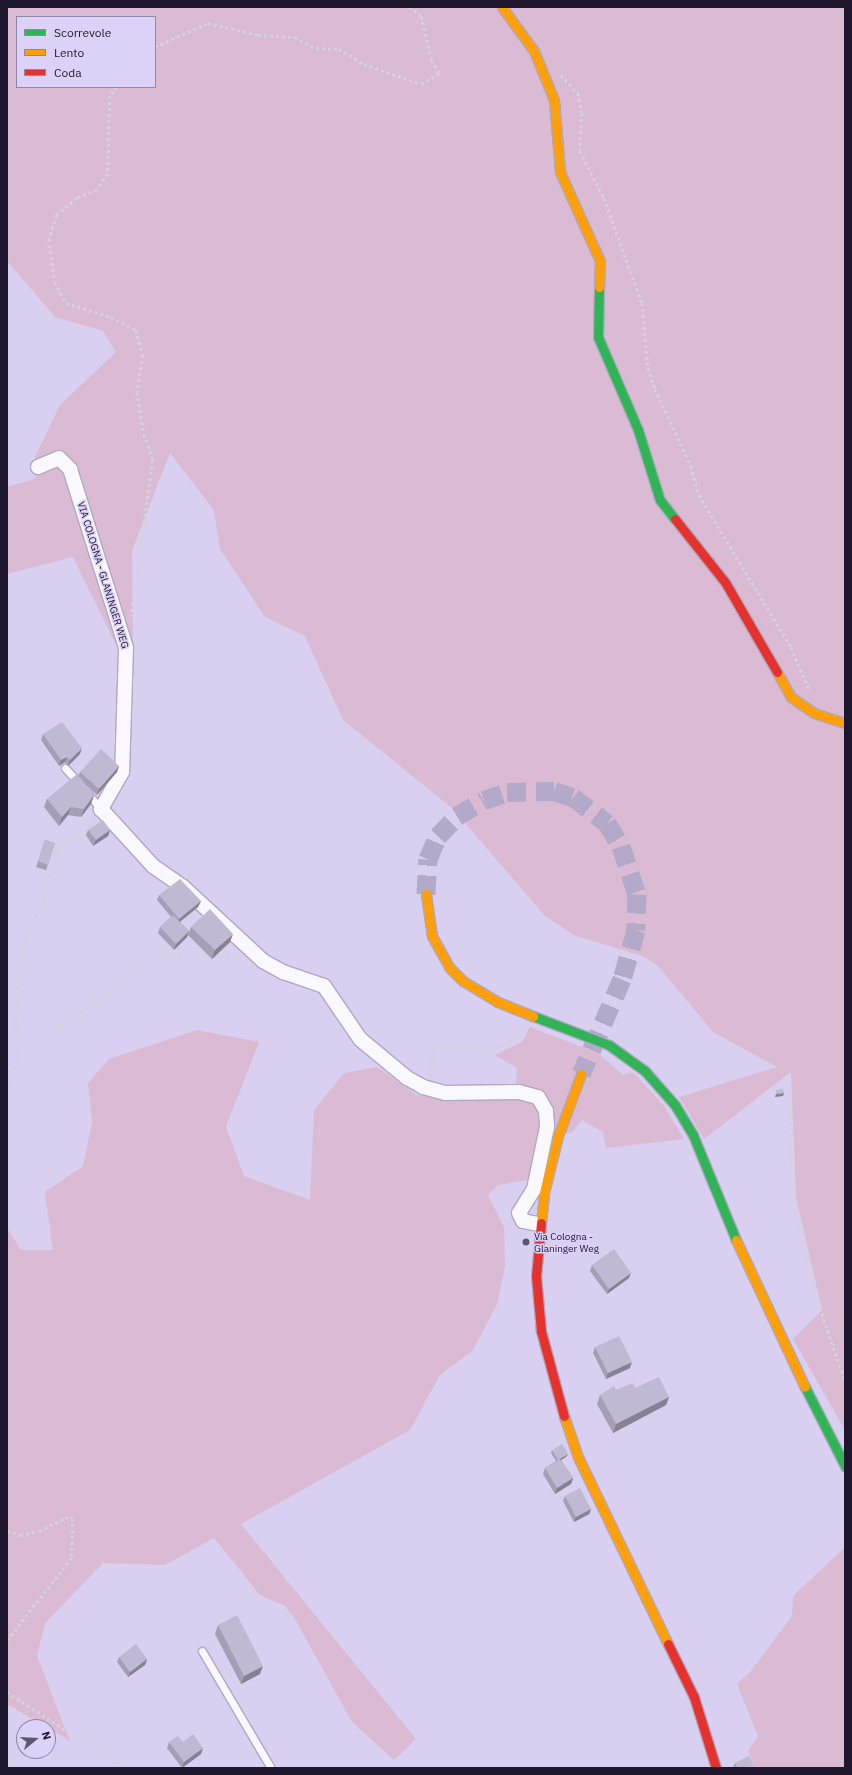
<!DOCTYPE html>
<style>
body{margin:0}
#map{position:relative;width:852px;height:1775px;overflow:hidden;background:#d8cff1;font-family:"IBM Plex Sans",sans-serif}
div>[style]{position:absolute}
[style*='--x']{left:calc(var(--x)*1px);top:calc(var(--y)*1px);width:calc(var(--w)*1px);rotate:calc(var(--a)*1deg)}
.green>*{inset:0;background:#dabbd3}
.secondary-tunnel>*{height:19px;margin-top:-9.5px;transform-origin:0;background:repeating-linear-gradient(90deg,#b3aaca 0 19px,transparent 0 29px)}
.path>*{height:2.5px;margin-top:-1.25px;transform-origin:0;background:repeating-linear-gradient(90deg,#d5d2dd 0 3px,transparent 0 6px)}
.roads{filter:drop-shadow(1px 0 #afa8c3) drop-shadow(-1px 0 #afa8c3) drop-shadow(0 1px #afa8c3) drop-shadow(0 -1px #afa8c3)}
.lane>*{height:7px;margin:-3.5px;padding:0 3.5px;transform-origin:3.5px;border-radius:3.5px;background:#f9f8fd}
.street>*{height:14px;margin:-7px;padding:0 7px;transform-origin:7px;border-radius:7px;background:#f9f8fd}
.fast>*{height:9px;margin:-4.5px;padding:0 4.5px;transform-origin:4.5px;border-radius:4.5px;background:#30b455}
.slow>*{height:9px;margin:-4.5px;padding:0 4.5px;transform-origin:4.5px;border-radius:4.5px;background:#ff9f0a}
.jam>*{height:9px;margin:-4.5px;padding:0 4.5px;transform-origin:4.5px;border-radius:4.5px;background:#e5322d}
.wall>*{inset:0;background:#a59fb6}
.shaded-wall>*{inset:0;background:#868294}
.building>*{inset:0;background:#c0b9d4}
.dots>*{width:11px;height:11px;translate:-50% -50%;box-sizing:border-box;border:2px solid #dcd2f8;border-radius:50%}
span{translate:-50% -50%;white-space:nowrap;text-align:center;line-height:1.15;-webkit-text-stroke:3px #dcd2f8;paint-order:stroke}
.street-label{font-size:10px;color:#1d162c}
.poi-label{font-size:10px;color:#1d162c}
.left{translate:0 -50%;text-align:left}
.frame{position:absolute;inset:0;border:8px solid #1d162c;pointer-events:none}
.legend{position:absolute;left:16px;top:16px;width:140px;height:72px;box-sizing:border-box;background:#dcd2f8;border:1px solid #9087a6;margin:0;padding:5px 7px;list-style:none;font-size:12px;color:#1d162c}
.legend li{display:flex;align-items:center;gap:8px;height:20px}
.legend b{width:20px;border:1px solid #9087a6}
.north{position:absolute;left:16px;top:1719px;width:40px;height:40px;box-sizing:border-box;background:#dcd2f8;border:1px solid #9087a6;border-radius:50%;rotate:72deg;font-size:11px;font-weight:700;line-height:16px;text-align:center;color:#1d162c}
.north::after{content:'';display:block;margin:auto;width:14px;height:18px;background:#5e5771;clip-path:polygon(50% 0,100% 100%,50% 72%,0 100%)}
</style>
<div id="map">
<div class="green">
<i style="clip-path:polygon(evenodd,7px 7px,845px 7px,845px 1430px,793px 1339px,822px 1310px,796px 1197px,791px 1072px,704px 1139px,679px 1097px,777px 1067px,713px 1032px,658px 966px,642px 956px,576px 936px,545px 916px,452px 808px,343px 720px,305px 636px,265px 617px,220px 549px,214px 510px,170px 453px,132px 551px,133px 648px,119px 651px,73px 557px,7px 574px,7px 487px,35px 479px,35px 457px,60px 405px,116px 352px,103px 331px,55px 317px,7px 261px,7px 7px,17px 17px,155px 17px,155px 87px,17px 87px,17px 17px)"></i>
<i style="clip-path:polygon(530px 1027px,598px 1053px,623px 1075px,633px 1072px,664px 1106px,684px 1139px,606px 1148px,603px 1132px,582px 1120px,571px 1133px,538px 1137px,528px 1180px,498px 1185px,488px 1195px,504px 1227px,505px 1267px,497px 1304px,473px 1350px,440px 1375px,410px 1430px,241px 1524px,416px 1739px,394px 1760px,352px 1722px,295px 1619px,285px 1606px,260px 1595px,214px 1538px,165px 1565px,103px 1563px,45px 1623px,37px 1656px,70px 1741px,7px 1704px,7px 1228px,21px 1250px,53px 1250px,45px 1192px,83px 1166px,92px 1122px,88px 1083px,109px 1059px,197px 1030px,259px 1042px,226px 1127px,244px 1176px,310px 1200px,314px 1110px,344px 1073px,377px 1067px,416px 1095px,463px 1100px,515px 1097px,517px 1068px,495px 1055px,522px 1042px)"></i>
<i style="clip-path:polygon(844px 1548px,845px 1768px,755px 1768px,748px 1751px,758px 1736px,737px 1684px,751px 1671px,792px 1616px,793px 1596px)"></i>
</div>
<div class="secondary-tunnel">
<i style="--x:426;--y:894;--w:35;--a:-87"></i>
<i style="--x:428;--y:859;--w:25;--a:-67"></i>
<i style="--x:438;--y:836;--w:28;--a:-46"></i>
<i style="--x:457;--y:816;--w:31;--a:-31"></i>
<i style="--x:484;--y:800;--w:24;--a:-19"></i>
<i style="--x:507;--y:792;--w:47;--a:-1.2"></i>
<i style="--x:554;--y:791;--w:20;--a:18"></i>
<i style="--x:573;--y:797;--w:43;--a:37.4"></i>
<i style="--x:607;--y:823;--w:27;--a:59"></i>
<i style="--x:621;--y:846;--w:51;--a:71.6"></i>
<i style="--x:637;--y:894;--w:36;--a:92"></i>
<i style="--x:636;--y:930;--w:51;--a:105.9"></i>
<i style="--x:622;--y:979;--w:103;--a:113.3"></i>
</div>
<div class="path">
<i style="--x:155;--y:47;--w:58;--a:-24.4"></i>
<i style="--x:208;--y:23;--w:51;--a:13.5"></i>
<i style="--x:258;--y:35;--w:37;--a:3"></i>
<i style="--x:295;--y:37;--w:24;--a:28"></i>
<i style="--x:316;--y:48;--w:23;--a:2"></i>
<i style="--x:339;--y:49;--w:29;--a:31"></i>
<i style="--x:364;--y:64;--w:60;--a:19.3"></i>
<i style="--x:421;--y:84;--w:21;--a:-31"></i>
<i style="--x:439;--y:73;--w:15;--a:-122"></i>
<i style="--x:431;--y:60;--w:45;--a:-102.8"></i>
<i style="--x:421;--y:16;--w:15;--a:-143"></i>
<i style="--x:561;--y:75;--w:25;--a:47"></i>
<i style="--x:578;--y:93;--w:20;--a:79"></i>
<i style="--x:582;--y:113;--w:38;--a:93"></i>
<i style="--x:580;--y:151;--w:53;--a:62.9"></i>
<i style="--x:604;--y:198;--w:112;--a:70.1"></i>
<i style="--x:642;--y:303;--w:65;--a:84.7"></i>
<i style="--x:648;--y:368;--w:22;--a:72"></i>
<i style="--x:655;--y:389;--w:85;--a:64.9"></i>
<i style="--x:691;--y:466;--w:30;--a:75"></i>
<i style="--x:699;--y:495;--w:178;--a:58.8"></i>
<i style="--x:791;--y:647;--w:46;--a:66.8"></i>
<i style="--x:117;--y:87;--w:11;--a:128"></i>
<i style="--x:110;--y:96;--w:78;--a:91.5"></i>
<i style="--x:108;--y:174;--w:19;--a:125"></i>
<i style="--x:97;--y:190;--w:22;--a:158"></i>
<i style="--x:77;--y:198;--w:26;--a:140"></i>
<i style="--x:57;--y:215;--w:25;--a:108"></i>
<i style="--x:49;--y:239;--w:43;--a:82.1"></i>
<i style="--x:55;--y:282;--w:24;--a:62"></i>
<i style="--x:66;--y:303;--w:47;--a:17.3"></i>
<i style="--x:111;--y:317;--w:28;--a:27"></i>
<i style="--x:136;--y:330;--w:26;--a:74"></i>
<i style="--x:143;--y:355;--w:37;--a:99"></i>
<i style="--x:137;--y:392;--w:43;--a:80.5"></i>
<i style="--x:144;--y:434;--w:28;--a:71"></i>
<i style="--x:153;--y:460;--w:158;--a:98"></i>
<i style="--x:7;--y:842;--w:28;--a:4"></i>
<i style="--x:35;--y:844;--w:16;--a:-18"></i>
<i style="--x:50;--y:839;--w:20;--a:9"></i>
<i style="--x:70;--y:842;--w:33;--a:-38"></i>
<i style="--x:49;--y:1033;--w:75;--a:-34.1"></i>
<i style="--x:111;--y:991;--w:57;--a:-41.5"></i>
<i style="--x:154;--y:953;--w:85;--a:2.7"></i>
<i style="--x:428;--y:1076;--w:26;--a:-77"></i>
<i style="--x:434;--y:1051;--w:10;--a:-37"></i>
<i style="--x:442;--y:1045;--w:52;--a:4.4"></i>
<i style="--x:494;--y:1049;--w:23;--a:-23"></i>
<i style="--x:515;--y:1040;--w:14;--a:-45"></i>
<i style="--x:788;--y:1086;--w:119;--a:86.6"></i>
<i style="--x:795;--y:1205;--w:100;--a:76.7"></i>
<i style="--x:818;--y:1302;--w:83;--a:71.1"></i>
<i style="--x:7;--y:1092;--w:37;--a:-74"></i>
<i style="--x:17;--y:1056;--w:37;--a:-93"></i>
<i style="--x:15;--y:1019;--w:69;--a:-85.9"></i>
<i style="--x:20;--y:950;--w:49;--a:-64.5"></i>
<i style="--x:41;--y:906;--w:57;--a:-74.7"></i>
<i style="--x:56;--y:851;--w:13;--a:-42"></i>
<i style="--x:7;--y:1531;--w:14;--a:17"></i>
<i style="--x:20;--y:1535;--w:19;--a:-12"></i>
<i style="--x:39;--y:1531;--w:29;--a:-27"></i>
<i style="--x:65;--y:1518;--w:7;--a:0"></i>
<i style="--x:72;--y:1518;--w:6;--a:81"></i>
<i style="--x:73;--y:1524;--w:34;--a:92"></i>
<i style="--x:72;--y:1558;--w:105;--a:128.1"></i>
<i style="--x:7;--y:1692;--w:140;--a:33"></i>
</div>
<div class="roads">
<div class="lane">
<i style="--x:65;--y:768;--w:21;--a:47"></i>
<i style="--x:87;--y:793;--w:21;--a:49"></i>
<i style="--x:202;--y:1651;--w:136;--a:59.5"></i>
</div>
<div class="street">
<i style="--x:38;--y:467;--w:23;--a:-23"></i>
<i style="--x:59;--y:458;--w:16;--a:45"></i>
<i style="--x:70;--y:469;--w:188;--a:72.6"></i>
<i style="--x:126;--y:648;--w:124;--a:91.8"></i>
<i style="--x:122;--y:772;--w:43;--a:119.6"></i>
<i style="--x:101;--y:809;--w:77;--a:47.6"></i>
<i style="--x:153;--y:866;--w:35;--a:35"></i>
<i style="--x:182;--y:886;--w:110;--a:42.8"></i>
<i style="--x:263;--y:961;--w:23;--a:29"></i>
<i style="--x:283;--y:972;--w:43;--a:18.9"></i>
<i style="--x:324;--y:986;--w:64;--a:55.8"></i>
<i style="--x:360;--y:1039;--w:61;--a:39.7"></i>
<i style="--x:407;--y:1078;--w:18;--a:29"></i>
<i style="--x:423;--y:1087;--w:23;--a:15"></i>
<i style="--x:445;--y:1093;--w:74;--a:-0.8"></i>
<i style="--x:519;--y:1092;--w:20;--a:15"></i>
<i style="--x:538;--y:1097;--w:16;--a:60"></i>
<i style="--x:546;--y:1111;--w:16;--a:86"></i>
<i style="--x:547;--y:1127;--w:63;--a:101.8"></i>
<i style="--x:534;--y:1189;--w:28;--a:122"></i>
<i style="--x:519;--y:1213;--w:9;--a:63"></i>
<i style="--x:523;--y:1221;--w:16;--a:11"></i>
</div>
<div class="fast">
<i style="--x:599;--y:287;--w:50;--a:91.1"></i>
<i style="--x:598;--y:337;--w:101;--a:66.7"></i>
<i style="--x:638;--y:430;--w:73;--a:72.6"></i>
<i style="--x:660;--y:500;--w:24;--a:52"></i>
<i style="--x:533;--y:1016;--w:81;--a:20.9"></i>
<i style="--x:609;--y:1045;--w:44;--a:35.8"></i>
<i style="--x:645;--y:1071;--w:45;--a:48.6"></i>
<i style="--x:675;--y:1105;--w:35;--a:59"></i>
<i style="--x:693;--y:1135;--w:113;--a:67.7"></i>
<i style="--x:805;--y:1387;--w:89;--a:63.1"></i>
</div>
<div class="slow">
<i style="--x:502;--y:7;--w:54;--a:54"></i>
<i style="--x:534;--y:51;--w:53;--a:67.8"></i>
<i style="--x:554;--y:100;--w:72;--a:85.2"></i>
<i style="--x:560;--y:172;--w:98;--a:65.8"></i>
<i style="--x:600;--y:261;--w:26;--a:92"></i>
<i style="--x:777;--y:672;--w:29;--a:61"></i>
<i style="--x:791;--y:697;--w:28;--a:35"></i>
<i style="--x:814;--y:713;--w:33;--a:18"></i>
<i style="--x:426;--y:894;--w:42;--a:81.9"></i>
<i style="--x:432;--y:936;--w:37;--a:61"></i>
<i style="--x:450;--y:968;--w:18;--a:45"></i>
<i style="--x:463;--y:981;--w:41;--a:31"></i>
<i style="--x:498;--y:1002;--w:38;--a:22"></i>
<i style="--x:541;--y:1223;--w:30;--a:-84"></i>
<i style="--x:544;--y:1193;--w:59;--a:-76.2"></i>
<i style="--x:558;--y:1136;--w:66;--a:-69.6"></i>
<i style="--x:736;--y:1240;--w:162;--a:64.9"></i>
<i style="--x:564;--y:1416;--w:43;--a:71.1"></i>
<i style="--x:578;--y:1457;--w:208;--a:64.3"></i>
</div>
<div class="jam">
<i style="--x:675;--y:519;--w:80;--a:51.6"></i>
<i style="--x:725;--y:582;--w:104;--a:60"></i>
<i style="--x:541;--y:1223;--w:53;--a:95.4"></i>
<i style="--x:536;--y:1276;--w:55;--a:84.8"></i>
<i style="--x:541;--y:1331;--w:88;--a:74.9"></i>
<i style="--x:668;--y:1644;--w:59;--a:63.9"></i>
<i style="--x:694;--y:1697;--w:74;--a:72.8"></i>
</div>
</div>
<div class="wall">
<i style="clip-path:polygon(43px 734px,80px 754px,68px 766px,65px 762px,59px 766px,41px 740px)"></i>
<i style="clip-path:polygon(119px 766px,117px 772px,97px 795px,86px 785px,94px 795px,91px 804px,81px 817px,68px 815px,59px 826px,44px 807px,47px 799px,78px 776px,80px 772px)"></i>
<i style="clip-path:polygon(88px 830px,110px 830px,108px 836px,93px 846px,86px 835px)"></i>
<i style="clip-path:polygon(45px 840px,55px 843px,46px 870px,36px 867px)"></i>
<i style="clip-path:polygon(159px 895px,201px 901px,198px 907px,180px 922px,189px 931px,187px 937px,174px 950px,158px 933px,160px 927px,171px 917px,157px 900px)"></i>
<i style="clip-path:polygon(191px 927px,230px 942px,212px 959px,188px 935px)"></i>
<i style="clip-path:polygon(592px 1265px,629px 1278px,607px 1294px,590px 1271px)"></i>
<i style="clip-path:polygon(595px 1347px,630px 1368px,606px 1379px,593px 1353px)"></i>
<i style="clip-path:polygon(635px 1388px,669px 1397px,666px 1405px,613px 1433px,597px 1404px,600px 1395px,616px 1390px)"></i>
<i style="clip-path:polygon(552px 1450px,567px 1456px,561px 1460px,573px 1478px,571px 1484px,555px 1494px,543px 1474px,545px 1468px,556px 1461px,551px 1453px)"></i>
<i style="clip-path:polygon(565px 1496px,591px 1509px,589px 1514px,574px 1522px,563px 1501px)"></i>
<i style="clip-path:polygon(218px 1625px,260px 1674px,241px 1684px,215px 1634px)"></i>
<i style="clip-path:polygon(119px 1657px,147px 1659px,145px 1665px,128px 1677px,117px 1662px)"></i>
<i style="clip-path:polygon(169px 1742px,183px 1742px,201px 1754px,182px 1768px,167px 1748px)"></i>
<i style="clip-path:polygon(735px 1763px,755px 1768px,733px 1768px)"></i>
</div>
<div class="shaded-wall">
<i style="clip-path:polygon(82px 748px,80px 754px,68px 766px,70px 760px)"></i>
<i style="clip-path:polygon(67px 757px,65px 762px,59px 766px,61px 760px)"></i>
<i style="clip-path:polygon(119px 766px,117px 772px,97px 795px,99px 789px)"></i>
<i style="clip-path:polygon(94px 795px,91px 804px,81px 817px,84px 809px)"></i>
<i style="clip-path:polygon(71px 807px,68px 815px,59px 826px,62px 817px)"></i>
<i style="clip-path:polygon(110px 830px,108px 836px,93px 846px,96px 840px)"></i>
<i style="clip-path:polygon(201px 901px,198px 907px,177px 924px,179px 919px)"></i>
<i style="clip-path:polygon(189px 931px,187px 937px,174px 950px,176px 944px)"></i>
<i style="clip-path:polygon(233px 934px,230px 942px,212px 959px,215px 950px)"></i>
<i style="clip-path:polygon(784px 1093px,783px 1096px,775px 1097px,776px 1094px)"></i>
<i style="clip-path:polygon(631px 1273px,629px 1278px,607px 1294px,609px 1289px)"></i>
<i style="clip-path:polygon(632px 1362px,630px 1368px,606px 1379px,608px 1373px)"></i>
<i style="clip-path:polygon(669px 1397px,666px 1405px,613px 1433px,616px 1424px)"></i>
<i style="clip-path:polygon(568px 1454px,567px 1456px,557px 1463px,558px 1460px)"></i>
<i style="clip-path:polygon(573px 1478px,571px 1484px,555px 1494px,557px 1488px)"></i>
<i style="clip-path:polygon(591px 1509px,589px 1514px,574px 1522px,576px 1517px)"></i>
<i style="clip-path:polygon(147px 1659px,145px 1665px,128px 1677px,130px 1672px)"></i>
<i style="clip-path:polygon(263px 1666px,260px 1674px,241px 1684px,244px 1676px)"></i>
<i style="clip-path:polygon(203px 1748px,201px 1754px,182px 1768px,184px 1762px)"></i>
</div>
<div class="building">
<i style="clip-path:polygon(62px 722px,82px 748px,70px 760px,67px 757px,61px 760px,43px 734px)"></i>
<i style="clip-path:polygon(101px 749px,119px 766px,99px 789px,80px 772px)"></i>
<i style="clip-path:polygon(77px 774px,94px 795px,84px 809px,71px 807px,62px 817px,47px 799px)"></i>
<i style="clip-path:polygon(103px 820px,110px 830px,96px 840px,88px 830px)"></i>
<i style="clip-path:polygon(45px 840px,55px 843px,48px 865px,38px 861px)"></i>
<i style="clip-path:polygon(180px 879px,201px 901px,179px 919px,159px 895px)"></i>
<i style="clip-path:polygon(210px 909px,233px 934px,215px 950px,191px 927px)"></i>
<i style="clip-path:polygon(173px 915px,189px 931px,176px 944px,160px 927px)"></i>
<i style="clip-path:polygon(783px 1089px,784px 1093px,776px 1094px,776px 1090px)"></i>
<i style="clip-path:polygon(614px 1249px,631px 1273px,609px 1289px,592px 1265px)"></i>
<i style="clip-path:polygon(619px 1336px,632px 1362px,608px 1373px,595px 1347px)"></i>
<i style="clip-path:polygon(659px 1377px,669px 1397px,616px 1424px,600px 1395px,614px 1386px,616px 1390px,633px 1383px,635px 1388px)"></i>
<i style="clip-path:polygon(562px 1444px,568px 1454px,558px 1460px,552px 1450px)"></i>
<i style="clip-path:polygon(560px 1459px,573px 1478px,557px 1488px,545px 1468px)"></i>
<i style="clip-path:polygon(580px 1488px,591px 1509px,576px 1517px,565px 1496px)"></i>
<i style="clip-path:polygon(237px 1615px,263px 1666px,244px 1676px,218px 1625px)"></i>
<i style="clip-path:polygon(136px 1644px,147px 1659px,130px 1672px,119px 1657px)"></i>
<i style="clip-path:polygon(193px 1734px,203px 1748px,184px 1762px,169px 1742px,178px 1736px,183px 1742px)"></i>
<i style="clip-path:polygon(749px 1756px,755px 1768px,737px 1768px,735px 1763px)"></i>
</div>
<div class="dots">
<i style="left:526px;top:1242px;background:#5e5771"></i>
</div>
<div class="street-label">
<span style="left:103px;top:575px;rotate:73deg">VIA COLOGNA - GLANINGER WEG</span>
</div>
<div class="poi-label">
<span class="left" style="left:534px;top:1242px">Via Cologna -<br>Glaninger Weg</span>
</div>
<div class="frame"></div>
<ul class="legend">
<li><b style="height:5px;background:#30b455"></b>Scorrevole</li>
<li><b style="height:5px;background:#ff9f0a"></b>Lento</li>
<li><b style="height:5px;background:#e5322d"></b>Coda</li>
</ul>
<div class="north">N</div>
</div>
